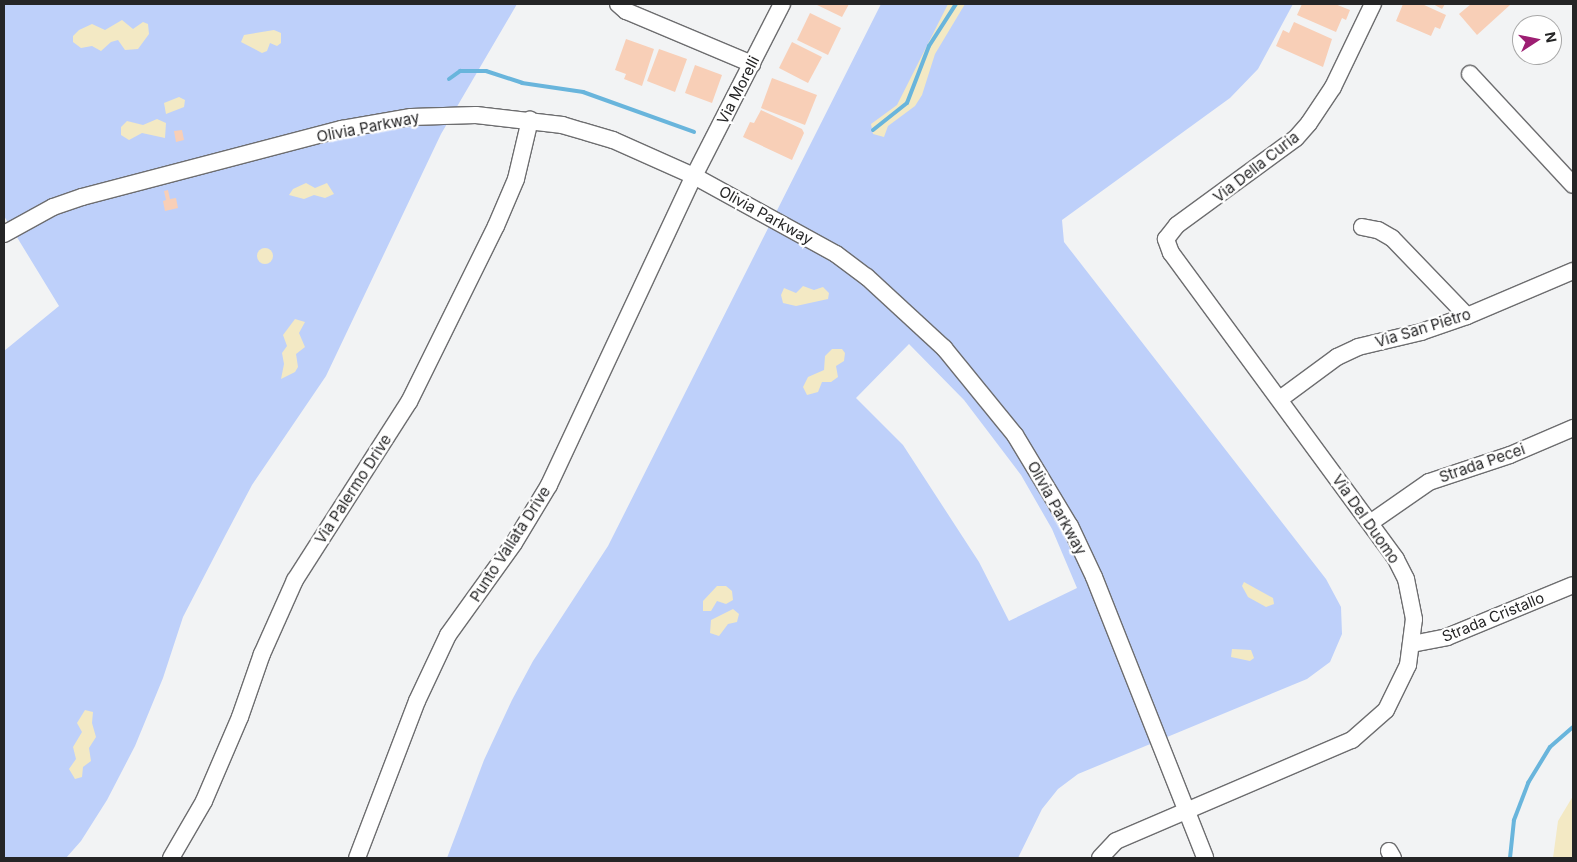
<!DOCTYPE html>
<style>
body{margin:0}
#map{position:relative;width:1577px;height:862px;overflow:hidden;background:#f2f3f4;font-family:Inter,sans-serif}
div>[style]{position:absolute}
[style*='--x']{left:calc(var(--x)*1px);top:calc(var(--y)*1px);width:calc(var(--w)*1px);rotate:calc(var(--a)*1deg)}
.green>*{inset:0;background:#bed0fa}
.sand>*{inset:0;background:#f3e9c4}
.round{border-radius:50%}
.stream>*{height:4px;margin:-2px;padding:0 2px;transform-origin:2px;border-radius:2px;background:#69b5dc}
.building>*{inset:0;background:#f8cfb7}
.roads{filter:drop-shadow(1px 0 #6d6d6f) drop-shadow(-1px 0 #6d6d6f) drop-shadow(0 1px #6d6d6f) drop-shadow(0 -1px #6d6d6f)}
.street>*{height:16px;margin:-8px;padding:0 8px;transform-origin:8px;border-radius:8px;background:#fff}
span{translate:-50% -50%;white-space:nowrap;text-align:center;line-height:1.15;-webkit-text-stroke:4.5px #fff;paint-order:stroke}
.street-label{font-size:15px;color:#252526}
.frame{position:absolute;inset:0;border:5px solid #252526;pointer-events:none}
.north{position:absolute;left:1512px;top:15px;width:50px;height:50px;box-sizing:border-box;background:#fff;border:1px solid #a8a8a8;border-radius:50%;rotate:79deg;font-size:14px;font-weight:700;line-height:20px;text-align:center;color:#252526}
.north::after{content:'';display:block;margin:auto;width:18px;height:22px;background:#9d1e72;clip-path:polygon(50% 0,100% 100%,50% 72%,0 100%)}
</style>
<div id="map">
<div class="green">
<i style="clip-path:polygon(4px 4px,517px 4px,441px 134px,326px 376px,252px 485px,225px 536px,183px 617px,163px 678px,135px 746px,107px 800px,81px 841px,66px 858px,4px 858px,4px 351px,59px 306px,4px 216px)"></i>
<i style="clip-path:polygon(evenodd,881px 4px,1293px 4px,1258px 69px,1230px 98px,1062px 220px,1064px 242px,1326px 579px,1341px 607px,1342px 634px,1330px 662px,1307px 679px,1078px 774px,1058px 789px,1042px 809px,1018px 858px,447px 858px,484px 760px,512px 700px,533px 661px,608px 546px,881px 4px,909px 344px,964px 400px,1021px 475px,1052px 529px,1077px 588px,1009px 621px,979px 562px,903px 445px,856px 398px,909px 344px)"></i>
</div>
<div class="sand">
<i style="clip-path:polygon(948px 4px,965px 4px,935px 54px,922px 95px,915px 106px,888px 126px,884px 137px,873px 134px,871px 124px,897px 105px)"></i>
<i style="clip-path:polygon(122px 20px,133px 29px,143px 22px,148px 24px,149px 34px,138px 49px,125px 50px,118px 40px,111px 42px,101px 51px,92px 46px,81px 48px,73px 42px,73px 36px,79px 30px,92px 24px,105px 30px)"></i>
<i style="clip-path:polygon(274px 30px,281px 33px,281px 43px,277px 46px,270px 43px,267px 51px,262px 53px,241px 42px,244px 35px)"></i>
<i style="clip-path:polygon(179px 97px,185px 100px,184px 107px,166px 114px,164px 103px)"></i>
<i style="clip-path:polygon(157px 119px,166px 123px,165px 138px,142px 133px,129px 140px,121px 135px,121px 127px,127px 121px,143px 125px)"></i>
<i style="clip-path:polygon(306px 183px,315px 188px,327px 183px,334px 194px,325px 198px,314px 195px,304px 199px,289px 195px,293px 189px)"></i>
<i class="round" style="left:257px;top:248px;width:16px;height:16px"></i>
<i style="clip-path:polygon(803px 286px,814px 290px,823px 287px,829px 293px,828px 299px,796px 306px,783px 303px,781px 295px,784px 288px,796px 293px)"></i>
<i style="clip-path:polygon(295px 319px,305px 322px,299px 333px,305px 347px,296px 354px,298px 367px,295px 372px,281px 379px,284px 364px,282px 353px,287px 346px,283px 335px)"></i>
<i style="clip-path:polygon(832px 349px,842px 349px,845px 353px,844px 361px,836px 366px,838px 377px,831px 382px,822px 382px,818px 392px,807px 395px,803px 387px,808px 377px,824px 370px,825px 356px)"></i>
<i style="clip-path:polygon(1244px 582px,1273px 598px,1274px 604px,1266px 607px,1248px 597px,1242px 586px)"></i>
<i style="clip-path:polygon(717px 586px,726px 586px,732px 591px,733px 600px,726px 604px,717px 601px,711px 611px,703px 611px,703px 601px)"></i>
<i style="clip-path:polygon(733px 609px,739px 614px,737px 622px,728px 624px,719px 636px,710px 633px,711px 620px)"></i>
<i style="clip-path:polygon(1232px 649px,1251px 650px,1254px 658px,1250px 661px,1231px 657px)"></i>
<i style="clip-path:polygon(85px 710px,93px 712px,92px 723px,96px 737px,89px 748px,91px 761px,83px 767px,82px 777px,75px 779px,69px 769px,76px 759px,73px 747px,82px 732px,77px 723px)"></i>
<i style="clip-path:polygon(1573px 796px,1573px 858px,1553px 858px,1558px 821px)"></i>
</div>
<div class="stream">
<i style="--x:449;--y:79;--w:14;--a:-36"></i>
<i style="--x:460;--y:71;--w:26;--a:0"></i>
<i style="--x:486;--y:71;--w:38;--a:18"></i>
<i style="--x:522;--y:83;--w:62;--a:8.4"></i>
<i style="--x:583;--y:92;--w:118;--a:19.8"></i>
<i style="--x:873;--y:130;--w:43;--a:-38.5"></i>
<i style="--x:907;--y:103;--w:61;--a:-68.9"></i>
<i style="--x:929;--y:46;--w:50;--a:-57.3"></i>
<i style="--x:1510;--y:858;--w:38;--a:-84"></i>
<i style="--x:1514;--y:820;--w:40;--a:-69"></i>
<i style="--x:1528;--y:783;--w:42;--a:-58.6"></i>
<i style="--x:1550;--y:747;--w:30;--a:-41"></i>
</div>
<div class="building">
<i style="clip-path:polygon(815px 4px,849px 4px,842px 17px)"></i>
<i style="clip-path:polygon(1302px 4px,1335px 4px,1350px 10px,1346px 20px,1342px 18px,1336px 32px,1297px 15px)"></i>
<i style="clip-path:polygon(1403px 4px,1422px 4px,1446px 15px,1440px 29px,1435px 27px,1431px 36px,1396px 21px)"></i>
<i style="clip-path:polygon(1433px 4px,1445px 4px,1442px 9px)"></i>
<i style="clip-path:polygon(1471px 4px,1509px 4px,1510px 5px,1477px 35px,1459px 14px)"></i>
<i style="clip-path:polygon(810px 13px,841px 28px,828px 55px,797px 40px)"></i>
<i style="clip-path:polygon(1294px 22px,1332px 39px,1323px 67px,1276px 46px,1283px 30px,1289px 33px)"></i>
<i style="clip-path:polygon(626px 39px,654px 49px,642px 86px,624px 79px,626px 74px,615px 70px)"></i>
<i style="clip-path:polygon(792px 42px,822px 57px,808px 83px,779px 68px)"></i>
<i style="clip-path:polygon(659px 49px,687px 59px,675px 92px,647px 81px)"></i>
<i style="clip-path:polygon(695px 65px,722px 75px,712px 103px,685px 93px)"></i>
<i style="clip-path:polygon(772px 78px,817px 95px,805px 125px,761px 108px)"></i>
<i style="clip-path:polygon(761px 110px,802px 129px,804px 133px,792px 160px,743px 137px,750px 122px,754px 123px)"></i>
<i style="clip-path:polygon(182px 130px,184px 140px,176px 142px,174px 131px)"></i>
<i style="clip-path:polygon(168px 190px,170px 199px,176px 198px,178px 208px,165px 211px,163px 201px,166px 200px,164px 191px)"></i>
</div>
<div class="roads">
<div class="street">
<i style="--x:618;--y:4;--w:11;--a:41"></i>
<i style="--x:626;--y:11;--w:137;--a:22.8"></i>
<i style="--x:1470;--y:74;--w:151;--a:47.1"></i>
<i style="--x:1362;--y:227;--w:16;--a:11"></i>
<i style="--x:1378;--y:230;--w:16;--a:30"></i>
<i style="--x:1392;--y:238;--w:108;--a:46.1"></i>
<i style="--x:4;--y:234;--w:56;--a:-28.9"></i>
<i style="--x:53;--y:207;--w:31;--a:-19"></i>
<i style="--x:82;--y:197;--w:269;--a:-14.7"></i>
<i style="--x:342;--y:129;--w:70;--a:-9.9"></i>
<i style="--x:411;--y:117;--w:65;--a:-1.8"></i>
<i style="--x:476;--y:115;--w:87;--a:6.6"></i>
<i style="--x:562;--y:125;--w:53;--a:16.4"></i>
<i style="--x:613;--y:140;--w:89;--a:24"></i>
<i style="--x:694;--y:176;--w:162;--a:28.8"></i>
<i style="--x:836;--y:254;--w:39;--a:37"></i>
<i style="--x:867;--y:277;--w:105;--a:42.7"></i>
<i style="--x:944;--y:348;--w:112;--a:50.8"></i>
<i style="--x:1015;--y:435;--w:106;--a:58.9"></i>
<i style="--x:1070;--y:526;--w:56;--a:64.8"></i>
<i style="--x:1094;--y:577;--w:302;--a:68.4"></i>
<i style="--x:1280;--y:399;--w:71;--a:-36.4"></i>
<i style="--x:1337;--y:357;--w:23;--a:-25"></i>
<i style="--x:1358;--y:347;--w:65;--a:-13.4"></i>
<i style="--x:1421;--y:332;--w:49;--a:-19.2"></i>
<i style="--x:1467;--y:316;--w:115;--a:-23"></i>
<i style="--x:1370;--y:523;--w:72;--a:-34.8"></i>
<i style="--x:1429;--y:482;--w:85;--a:-18.4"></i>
<i style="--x:1510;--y:455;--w:69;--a:-23.2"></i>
<i style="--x:1412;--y:644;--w:36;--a:-11"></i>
<i style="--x:1447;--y:637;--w:136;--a:-22.4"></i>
<i style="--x:1389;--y:851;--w:8;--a:60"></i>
<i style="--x:171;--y:858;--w:66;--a:-59.9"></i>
<i style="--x:204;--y:801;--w:91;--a:-66.8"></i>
<i style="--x:240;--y:717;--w:67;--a:-70.8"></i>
<i style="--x:262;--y:654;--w:81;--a:-66"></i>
<i style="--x:295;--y:580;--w:211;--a:-57.4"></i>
<i style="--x:409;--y:402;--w:196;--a:-63.7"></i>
<i style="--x:496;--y:226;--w:51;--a:-66.9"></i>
<i style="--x:516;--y:179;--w:61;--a:-76.7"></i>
<i style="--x:357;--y:858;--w:168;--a:-69.1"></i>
<i style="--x:417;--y:701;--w:73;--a:-64.8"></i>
<i style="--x:448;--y:635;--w:113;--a:-54.3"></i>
<i style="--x:514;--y:543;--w:68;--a:-58.9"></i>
<i style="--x:549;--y:485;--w:341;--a:-64.9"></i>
<i style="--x:694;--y:176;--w:193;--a:-62.9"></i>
<i style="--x:1100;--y:858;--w:23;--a:-47"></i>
<i style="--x:1116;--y:841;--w:257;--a:-23.2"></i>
<i style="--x:1352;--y:740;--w:45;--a:-41.4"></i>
<i style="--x:1386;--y:710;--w:50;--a:-63.9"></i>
<i style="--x:1408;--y:665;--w:46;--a:-82.6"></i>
<i style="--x:1414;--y:619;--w:41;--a:-101.3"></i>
<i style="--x:1406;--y:579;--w:22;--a:-117"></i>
<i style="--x:1396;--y:559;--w:380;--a:-126.3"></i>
<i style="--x:1171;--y:253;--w:15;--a:-110"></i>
<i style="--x:1166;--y:239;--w:18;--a:-52"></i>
<i style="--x:1177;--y:225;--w:147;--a:-36.2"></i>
<i style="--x:1296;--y:138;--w:20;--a:-49"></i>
<i style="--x:1309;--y:123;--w:43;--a:-56.3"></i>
<i style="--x:1333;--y:87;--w:92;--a:-64.3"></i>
</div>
</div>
<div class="street-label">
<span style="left:738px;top:90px;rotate:-63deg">Via Morelli</span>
<span style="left:368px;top:127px;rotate:-11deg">Olivia Parkway</span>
<span style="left:1256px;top:167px;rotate:-38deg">Via Della Curia</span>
<span style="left:766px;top:215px;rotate:29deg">Olivia Parkway</span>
<span style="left:1423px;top:328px;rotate:-17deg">Via San Pietro</span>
<span style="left:1482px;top:463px;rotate:-19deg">Strada Pecei</span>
<span style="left:353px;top:489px;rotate:-57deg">Via Palermo Drive</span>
<span style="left:1057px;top:508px;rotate:61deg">Olivia Parkway</span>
<span style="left:1366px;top:519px;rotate:55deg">Via Del Duomo</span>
<span style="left:510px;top:544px;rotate:-57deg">Punto Vallata Drive</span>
<span style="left:1493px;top:617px;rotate:-22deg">Strada Cristallo</span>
</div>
<div class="frame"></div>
<div class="north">N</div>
</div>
